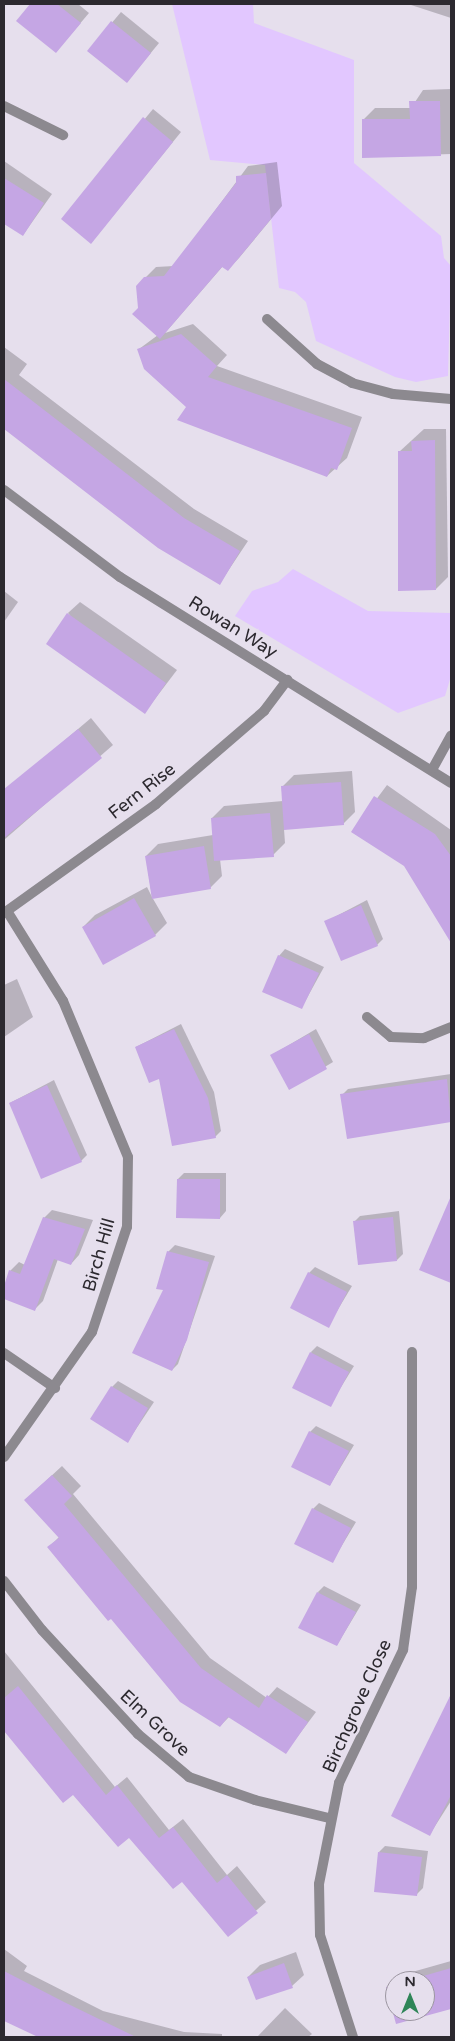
<!DOCTYPE html>
<style>
body{margin:0}
#map{position:relative;width:455px;height:2041px;overflow:hidden;background:#e6dfed;font-family:"Varela Round",sans-serif}
div>[style]{position:absolute}
[style*='--x']{left:calc(var(--x)*1px);top:calc(var(--y)*1px);width:calc(var(--w)*1px);rotate:calc(var(--a)*1deg)}
.green>*{inset:0;background:#e2c7ff}
.shadow>*{inset:0;background:#0003}
.building>*{inset:0;background:#c5a6e4}
.minor>*{height:10px;margin:-5px;padding:0 5px;transform-origin:5px;border-radius:5px;background:#8c898f}
span{translate:-50% -50%;white-space:nowrap;text-align:center;line-height:1.15;-webkit-text-stroke:5px #e6dfed;paint-order:stroke}
.street-label{font-size:18px;color:#2c292f}
.frame{position:absolute;inset:0;border:5px solid #2c292f;pointer-events:none}
.north{position:absolute;left:385px;top:1971px;width:50px;height:50px;box-sizing:border-box;background:#e6dfed;border:1px solid #9c96a1;border-radius:50%;rotate:0deg;font-size:14px;font-weight:700;line-height:20px;text-align:center;color:#2c292f}
.north::after{content:'';display:block;margin:auto;width:18px;height:22px;background:#2f8558;clip-path:polygon(50% 0,100% 100%,50% 72%,0 100%)}
</style>
<div id="map">
<div class="green">
<i style="clip-path:polygon(172px 4px,253px 4px,254px 23px,354px 60px,354px 163px,441px 236px,444px 258px,451px 266px,448px 376px,416px 382px,395px 377px,316px 341px,306px 302px,295px 292px,279px 288px,265px 165px,210px 160px)"></i>
<i style="clip-path:polygon(293px 569px,368px 611px,451px 613px,451px 676px,445px 696px,398px 713px,235px 616px,252px 591px,278px 582px)"></i>
</div>
<div class="shadow">
<i style="clip-path:polygon(32px 4px,78px 4px,89px 13px,56px 52px,18px 21px)"></i>
<i style="clip-path:polygon(408px 4px,451px 4px,451px 18px)"></i>
<i style="clip-path:polygon(121px 12px,159px 43px,127px 82px,88px 51px)"></i>
<i style="clip-path:polygon(451px 89px,451px 154px,363px 157px,363px 120px,375px 108px,411px 108px,423px 90px)"></i>
<i style="clip-path:polygon(153px 109px,181px 132px,91px 243px,62px 219px)"></i>
<i style="clip-path:polygon(4px 161px,52px 194px,23px 235px,4px 222px)"></i>
<i style="clip-path:polygon(277px 162px,282px 206px,239px 258px,228px 269px,223px 266px,165px 333px,193px 324px,227px 355px,217px 366px,362px 417px,347px 458px,327px 476px,188px 407px,139px 349px,158px 335px,139px 308px,145px 278px,156px 267px,174px 266px,248px 166px)"></i>
<i style="clip-path:polygon(4px 347px,27px 364px,19px 375px,194px 509px,248px 541px,220px 583px,158px 547px,4px 427px,12px 415px,4px 409px)"></i>
<i style="clip-path:polygon(424px 429px,446px 429px,448px 577px,436px 589px,399px 452px)"></i>
<i style="clip-path:polygon(4px 591px,18px 602px,4px 622px)"></i>
<i style="clip-path:polygon(80px 602px,177px 670px,145px 712px,68px 613px)"></i>
<i style="clip-path:polygon(91px 718px,113px 745px,4px 840px,4px 792px)"></i>
<i style="clip-path:polygon(352px 771px,355px 812px,343px 824px,284px 829px,285px 843px,273px 855px,220px 859px,222px 876px,210px 888px,152px 897px,167px 923px,155px 935px,83px 927px,95px 915px,147px 887px,152px 897px,146px 856px,158px 844px,213px 835px,212px 818px,224px 806px,283px 801px,282px 787px,294px 775px)"></i>
<i style="clip-path:polygon(387px 785px,451px 830px,451px 939px,405px 865px,352px 832px)"></i>
<i style="clip-path:polygon(367px 900px,383px 939px,377px 945px,325px 922px)"></i>
<i style="clip-path:polygon(285px 949px,324px 967px,302px 1007px,279px 956px)"></i>
<i style="clip-path:polygon(17px 979px,33px 1017px,4px 1037px,4px 985px)"></i>
<i style="clip-path:polygon(181px 1024px,214px 1092px,221px 1131px,215px 1137px,136px 1047px)"></i>
<i style="clip-path:polygon(316px 1029px,333px 1062px,290px 1088px,272px 1055px)"></i>
<i style="clip-path:polygon(451px 1074px,451px 1121px,348px 1138px,342px 1095px,348px 1089px)"></i>
<i style="clip-path:polygon(54px 1080px,87px 1155px,81px 1161px,10px 1103px)"></i>
<i style="clip-path:polygon(184px 1173px,226px 1173px,226px 1211px,220px 1218px,178px 1179px)"></i>
<i style="clip-path:polygon(52px 1210px,93px 1220px,79px 1255px,71px 1264px,58px 1259px,43px 1301px,35px 1309px,4px 1298px,4px 1289px,10px 1271px,19px 1262px,25px 1265px,44px 1218px)"></i>
<i style="clip-path:polygon(399px 1211px,403px 1254px,397px 1260px,354px 1222px,360px 1216px)"></i>
<i style="clip-path:polygon(450px 1218px,451px 1219px,451px 1282px,421px 1269px)"></i>
<i style="clip-path:polygon(175px 1245px,215px 1256px,178px 1364px,172px 1370px,164px 1290px,168px 1252px)"></i>
<i style="clip-path:polygon(315px 1267px,352px 1286px,328px 1326px,309px 1273px)"></i>
<i style="clip-path:polygon(317px 1346px,354px 1366px,330px 1405px,311px 1352px)"></i>
<i style="clip-path:polygon(118px 1381px,154px 1402px,128px 1441px,112px 1387px)"></i>
<i style="clip-path:polygon(316px 1426px,354px 1445px,330px 1485px,310px 1432px)"></i>
<i style="clip-path:polygon(62px 1466px,81px 1486px,73px 1494px,210px 1658px,267px 1698px,277px 1687px,316px 1712px,286px 1752px,230px 1716px,220px 1726px,111px 1617px,49px 1547px,59px 1537px,35px 1491px)"></i>
<i style="clip-path:polygon(319px 1503px,356px 1522px,332px 1562px,313px 1509px)"></i>
<i style="clip-path:polygon(324px 1586px,361px 1605px,337px 1645px,318px 1592px)"></i>
<i style="clip-path:polygon(4px 1651px,115px 1787px,127px 1777px,169px 1830px,183px 1819px,227px 1875px,237px 1866px,266px 1902px,228px 1935px,182px 1880px,129px 1836px,73px 1793px,63px 1801px,4px 1730px)"></i>
<i style="clip-path:polygon(451px 1693px,451px 1801px,430px 1834px,448px 1703px)"></i>
<i style="clip-path:polygon(385px 1846px,428px 1851px,423px 1888px,417px 1894px,379px 1852px)"></i>
<i style="clip-path:polygon(4px 1949px,27px 1966px,24px 1971px,103px 2011px,184px 2032px,222px 2034px,222px 2037px,40px 2037px,4px 2013px)"></i>
<i style="clip-path:polygon(296px 1952px,304px 1975px,292px 1986px,248px 1977px,260px 1965px)"></i>
<i style="clip-path:polygon(evenodd,451px 1961px,451px 2007px,397px 2022px,387px 1987px,398px 1976px,451px 1961px,395px 1981px,425px 1981px,425px 2011px,395px 2011px,395px 1981px)"></i>
<i style="clip-path:polygon(285px 2008px,312px 2034px,308px 2037px,257px 2037px)"></i>
</div>
<div class="building">
<i style="clip-path:polygon(30px 4px,57px 4px,81px 23px,56px 53px,16px 21px)"></i>
<i style="clip-path:polygon(111px 21px,151px 53px,127px 83px,87px 51px)"></i>
<i style="clip-path:polygon(409px 101px,440px 101px,441px 156px,362px 158px,362px 119px,410px 119px)"></i>
<i style="clip-path:polygon(143px 117px,173px 142px,91px 244px,61px 219px)"></i>
<i style="clip-path:polygon(266px 173px,271px 219px,228px 271px,222px 267px,160px 339px,132px 314px,138px 308px,136px 286px,144px 277px,164px 276px,236px 183px,236px 176px)"></i>
<i style="clip-path:polygon(4px 178px,44px 203px,23px 236px,4px 224px)"></i>
<i style="clip-path:polygon(181px 334px,217px 366px,208px 377px,352px 428px,337px 470px,331px 468px,327px 477px,177px 420px,186px 407px,144px 369px,137px 349px)"></i>
<i style="clip-path:polygon(4px 379px,184px 518px,240px 551px,220px 585px,158px 548px,4px 429px)"></i>
<i style="clip-path:polygon(435px 440px,436px 590px,398px 591px,398px 451px,412px 451px,411px 441px)"></i>
<i style="clip-path:polygon(67px 613px,166px 683px,145px 714px,46px 644px)"></i>
<i style="clip-path:polygon(78px 729px,102px 758px,4px 838px,4px 789px)"></i>
<i style="clip-path:polygon(341px 782px,344px 825px,284px 830px,281px 786px)"></i>
<i style="clip-path:polygon(374px 796px,435px 834px,451px 856px,451px 943px,404px 866px,351px 832px)"></i>
<i style="clip-path:polygon(270px 813px,274px 857px,214px 861px,211px 818px)"></i>
<i style="clip-path:polygon(204px 846px,211px 889px,152px 899px,145px 856px)"></i>
<i style="clip-path:polygon(134px 898px,156px 936px,103px 965px,82px 927px)"></i>
<i style="clip-path:polygon(361px 905px,378px 946px,341px 961px,324px 921px)"></i>
<i style="clip-path:polygon(278px 955px,319px 973px,302px 1009px,262px 992px)"></i>
<i style="clip-path:polygon(174px 1029px,208px 1098px,216px 1138px,172px 1146px,159px 1079px,149px 1083px,135px 1047px)"></i>
<i style="clip-path:polygon(309px 1034px,327px 1069px,289px 1090px,270px 1055px)"></i>
<i style="clip-path:polygon(447px 1079px,451px 1122px,347px 1139px,340px 1094px)"></i>
<i style="clip-path:polygon(47px 1085px,82px 1162px,41px 1179px,9px 1103px)"></i>
<i style="clip-path:polygon(177px 1179px,220px 1179px,220px 1219px,176px 1218px)"></i>
<i style="clip-path:polygon(451px 1196px,451px 1283px,419px 1270px)"></i>
<i style="clip-path:polygon(43px 1217px,85px 1229px,71px 1265px,54px 1259px,35px 1311px,4px 1299px,4px 1286px,9px 1270px,20px 1274px)"></i>
<i style="clip-path:polygon(393px 1217px,397px 1261px,358px 1265px,353px 1221px)"></i>
<i style="clip-path:polygon(167px 1251px,209px 1262px,187px 1340px,172px 1371px,132px 1353px,163px 1290px,156px 1289px)"></i>
<i style="clip-path:polygon(308px 1272px,347px 1292px,329px 1328px,290px 1308px)"></i>
<i style="clip-path:polygon(310px 1352px,349px 1372px,331px 1407px,292px 1388px)"></i>
<i style="clip-path:polygon(111px 1386px,148px 1408px,128px 1443px,90px 1419px)"></i>
<i style="clip-path:polygon(309px 1431px,349px 1451px,330px 1486px,291px 1467px)"></i>
<i style="clip-path:polygon(52px 1475px,72px 1496px,64px 1504px,201px 1668px,259px 1708px,267px 1695px,308px 1722px,286px 1754px,228px 1717px,220px 1727px,180px 1702px,111px 1619px,108px 1621px,47px 1547px,59px 1538px,24px 1500px)"></i>
<i style="clip-path:polygon(312px 1508px,351px 1528px,333px 1563px,294px 1544px)"></i>
<i style="clip-path:polygon(317px 1592px,356px 1612px,337px 1646px,298px 1628px)"></i>
<i style="clip-path:polygon(18px 1686px,106px 1795px,117px 1785px,159px 1838px,173px 1827px,217px 1883px,227px 1875px,258px 1913px,228px 1937px,182px 1882px,173px 1889px,129px 1838px,118px 1847px,73px 1795px,63px 1803px,4px 1731px,4px 1698px)"></i>
<i style="clip-path:polygon(451px 1694px,451px 1795px,430px 1836px,391px 1816px)"></i>
<i style="clip-path:polygon(378px 1852px,422px 1857px,417px 1896px,374px 1892px)"></i>
<i style="clip-path:polygon(284px 1963px,293px 1988px,256px 2000px,247px 1977px)"></i>
<i style="clip-path:polygon(451px 1968px,451px 2009px,396px 2024px,386px 1987px,395px 1984px,395px 2011px,425px 2011px,425px 1981px,406px 1981px)"></i>
<i style="clip-path:polygon(4px 1971px,64px 2002px,136px 2037px,38px 2037px,4px 2021px)"></i>
</div>
<div class="minor">
<i style="--x:4;--y:106;--w:66;--a:26.2"></i>
<i style="--x:267;--y:319;--w:67;--a:42"></i>
<i style="--x:317;--y:364;--w:40;--a:28"></i>
<i style="--x:352;--y:383;--w:42;--a:15"></i>
<i style="--x:393;--y:394;--w:58;--a:4.9"></i>
<i style="--x:4;--y:490;--w:145;--a:36.9"></i>
<i style="--x:120;--y:577;--w:390;--a:31.9"></i>
<i style="--x:433;--y:768;--w:37;--a:-61"></i>
<i style="--x:4;--y:913;--w:187;--a:-35.6"></i>
<i style="--x:156;--y:804;--w:143;--a:-40.7"></i>
<i style="--x:264;--y:711;--w:39;--a:-53"></i>
<i style="--x:367;--y:1017;--w:31;--a:40"></i>
<i style="--x:391;--y:1037;--w:33;--a:2"></i>
<i style="--x:424;--y:1038;--w:29;--a:-22"></i>
<i style="--x:4;--y:1353;--w:62;--a:34.5"></i>
<i style="--x:4;--y:1457;--w:153;--a:-54.9"></i>
<i style="--x:92;--y:1332;--w:111;--a:-71.6"></i>
<i style="--x:127;--y:1227;--w:70;--a:-89.2"></i>
<i style="--x:128;--y:1157;--w:169;--a:-112.6"></i>
<i style="--x:63;--y:1001;--w:106;--a:-121.9"></i>
<i style="--x:4;--y:1581;--w:62;--a:52.2"></i>
<i style="--x:42;--y:1630;--w:142;--a:47.3"></i>
<i style="--x:138;--y:1734;--w:67;--a:40.1"></i>
<i style="--x:189;--y:1777;--w:70;--a:19.2"></i>
<i style="--x:255;--y:1800;--w:76;--a:13.7"></i>
<i style="--x:353;--y:2037;--w:107;--a:-107.9"></i>
<i style="--x:320;--y:1935;--w:51;--a:-91.1"></i>
<i style="--x:319;--y:1884;--w:103;--a:-78.8"></i>
<i style="--x:339;--y:1783;--w:148;--a:-64.3"></i>
<i style="--x:403;--y:1650;--w:64;--a:-81.9"></i>
<i style="--x:412;--y:1587;--w:235;--a:-90"></i>
</div>
<div class="street-label">
<span style="left:233px;top:627px;rotate:32deg">Rowan Way</span>
<span style="left:142px;top:791px;rotate:-38deg">Fern Rise</span>
<span style="left:99px;top:1255px;rotate:-74deg">Birch Hill</span>
<span style="left:357px;top:1706px;rotate:-66deg">Birchgrove Close</span>
<span style="left:155px;top:1723px;rotate:43deg">Elm Grove</span>
</div>
<div class="frame"></div>
<div class="north">N</div>
</div>
